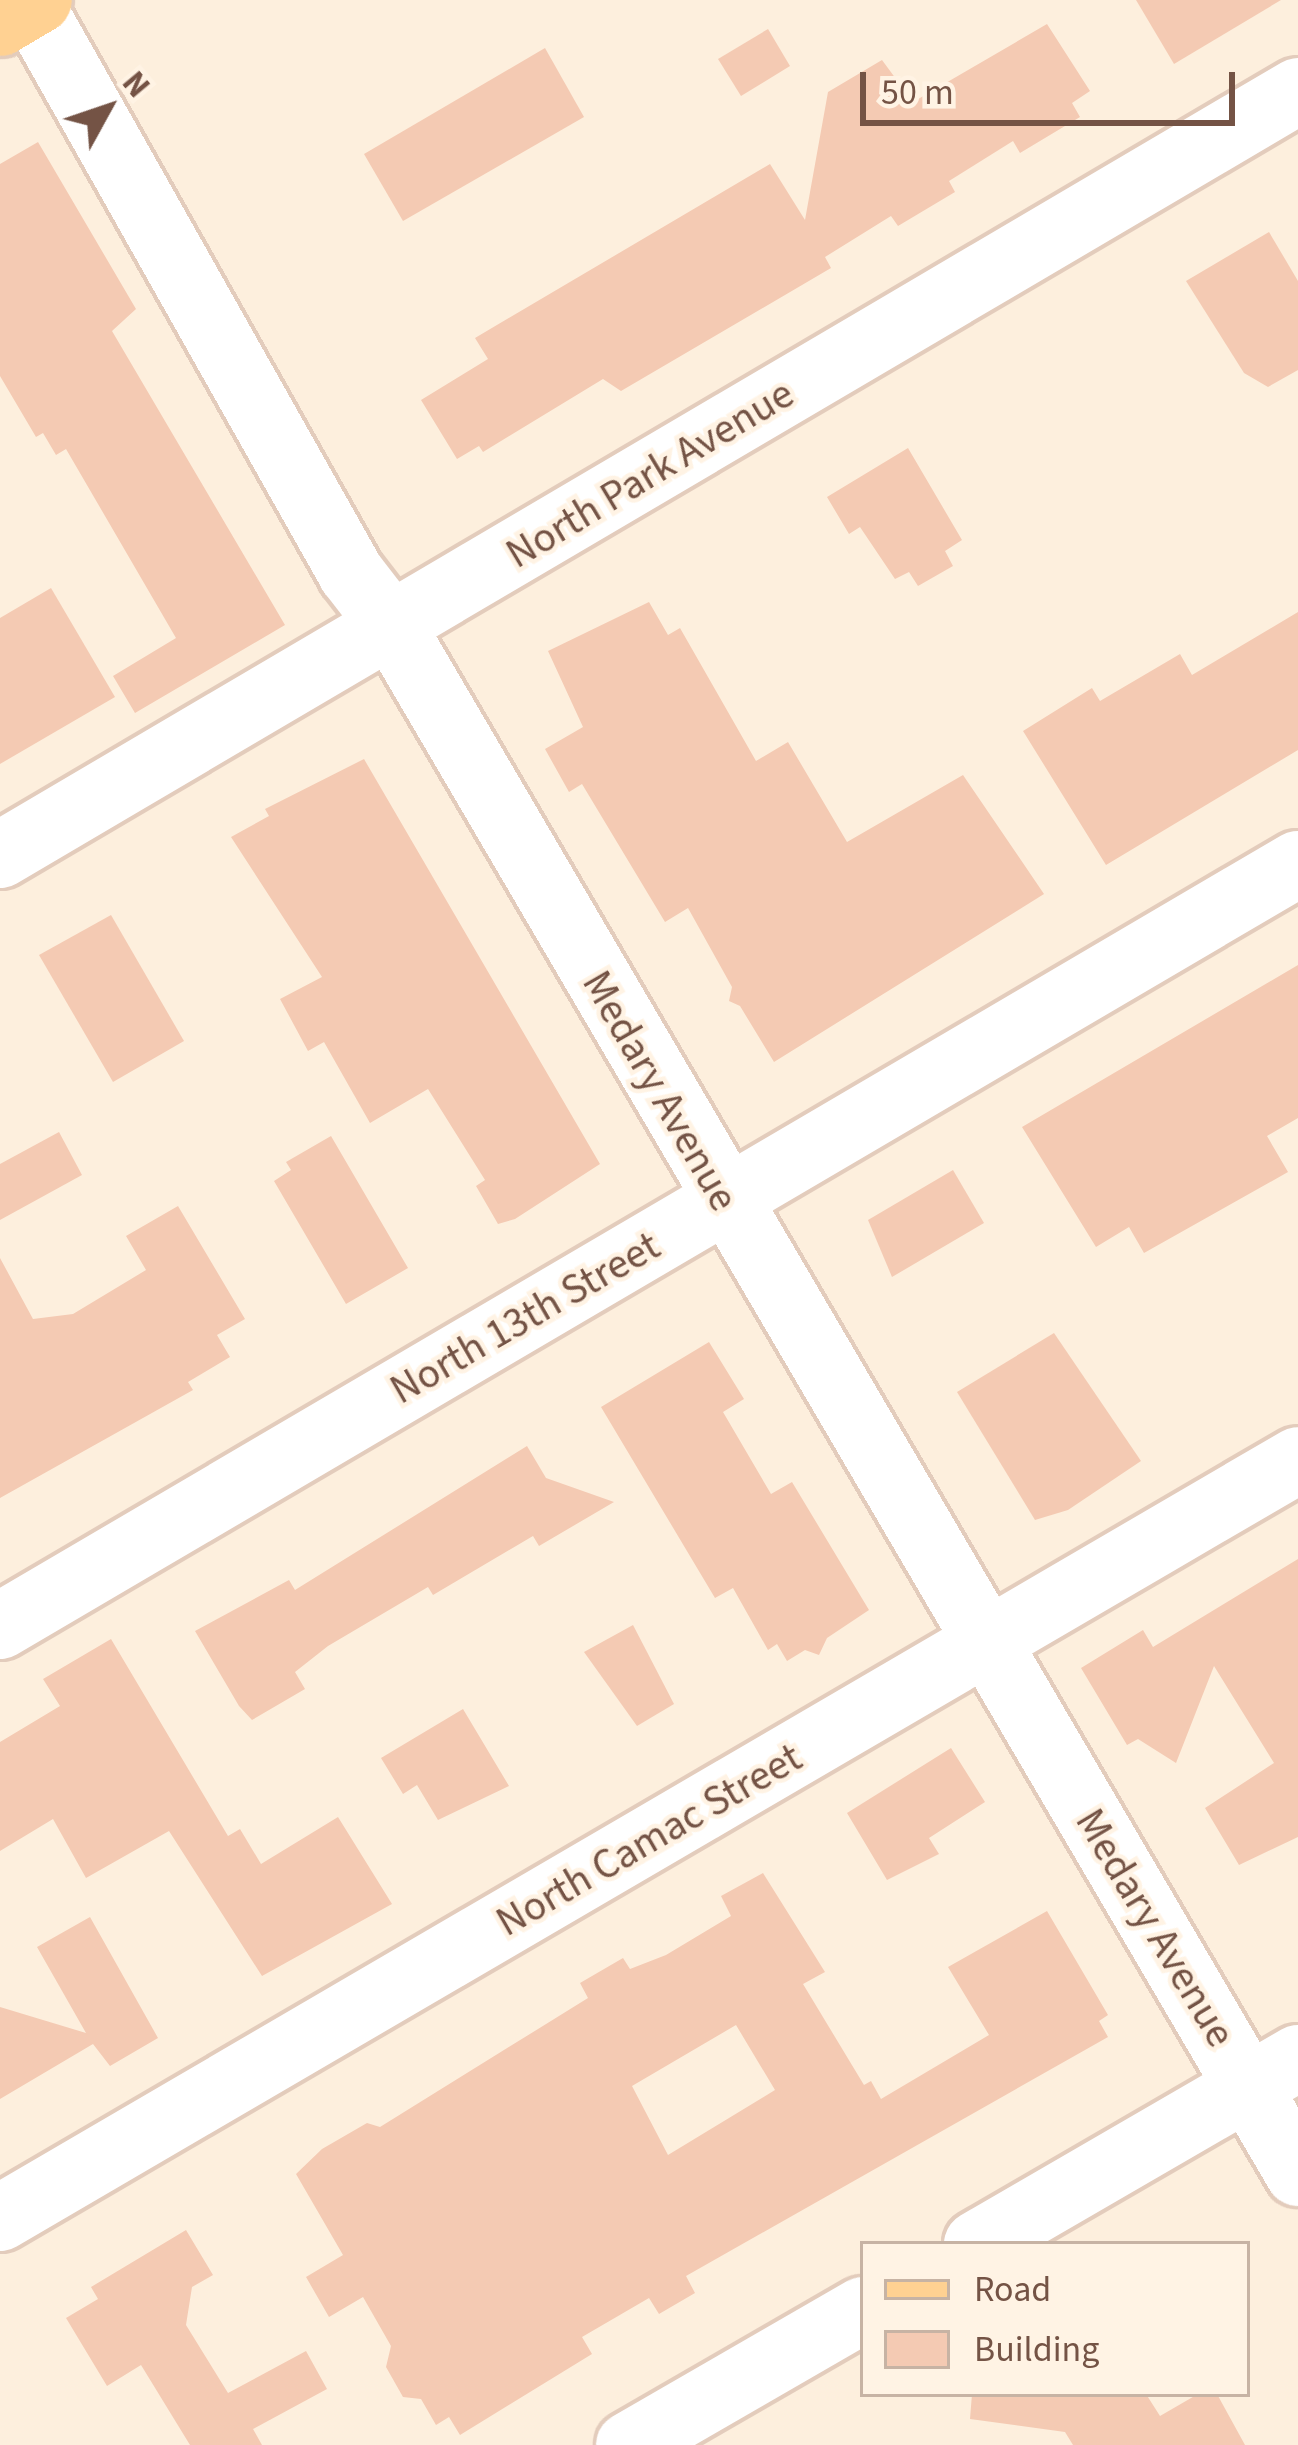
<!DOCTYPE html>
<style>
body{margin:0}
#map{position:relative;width:1298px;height:2445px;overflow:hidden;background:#fdefdd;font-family:"Source Sans 3",sans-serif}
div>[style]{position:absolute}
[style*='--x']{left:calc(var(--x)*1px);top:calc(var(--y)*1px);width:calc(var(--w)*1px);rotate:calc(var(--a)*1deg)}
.building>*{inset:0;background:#f4cab3}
.roads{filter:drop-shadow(3px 0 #e3ccbc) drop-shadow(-3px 0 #e3ccbc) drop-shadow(0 3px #e3ccbc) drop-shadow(0 -3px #e3ccbc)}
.minor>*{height:66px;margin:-33px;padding:0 33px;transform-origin:33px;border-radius:33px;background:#fff}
.major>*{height:66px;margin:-33px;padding:0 33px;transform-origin:33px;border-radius:33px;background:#ffd192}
span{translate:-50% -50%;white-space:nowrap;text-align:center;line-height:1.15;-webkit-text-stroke:9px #fff3e4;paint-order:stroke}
.street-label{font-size:42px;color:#745345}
.legend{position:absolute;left:860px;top:2241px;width:390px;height:156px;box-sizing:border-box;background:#fff3e4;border:3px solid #c7b3a4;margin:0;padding:15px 21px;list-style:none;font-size:36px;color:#745345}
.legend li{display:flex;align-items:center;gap:24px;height:60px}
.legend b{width:60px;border:3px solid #c7b3a4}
.north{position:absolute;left:48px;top:48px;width:120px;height:120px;-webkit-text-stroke:9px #fff3e4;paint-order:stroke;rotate:50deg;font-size:33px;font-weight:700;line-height:48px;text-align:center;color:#745345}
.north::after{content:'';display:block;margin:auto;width:42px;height:54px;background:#745345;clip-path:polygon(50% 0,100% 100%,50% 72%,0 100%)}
.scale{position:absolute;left:860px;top:72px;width:375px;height:54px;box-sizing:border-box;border:6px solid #745345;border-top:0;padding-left:15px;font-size:36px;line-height:42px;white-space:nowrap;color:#745345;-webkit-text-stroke:9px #fff3e4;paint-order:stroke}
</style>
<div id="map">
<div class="building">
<i style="clip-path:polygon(1136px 0,1281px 0,1174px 64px)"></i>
<i style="clip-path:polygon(1047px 24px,1090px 91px,1072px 103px,1080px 117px,1020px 153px,1013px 141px,949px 181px,955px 192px,898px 226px,891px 216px,825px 257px,831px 268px,621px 391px,603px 379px,483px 452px,479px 446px,457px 459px,421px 400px,488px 359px,475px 338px,770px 164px,805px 220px,828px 92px,882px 60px,913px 102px)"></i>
<i style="clip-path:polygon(768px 29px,790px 66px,741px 96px,718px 59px)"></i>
<i style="clip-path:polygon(545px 48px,584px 117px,403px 221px,364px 154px)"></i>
<i style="clip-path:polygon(38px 142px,136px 309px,112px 331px,285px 625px,135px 713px,113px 676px,176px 638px,66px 449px,56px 455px,43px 433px,36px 437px,0 376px,0 164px)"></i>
<i style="clip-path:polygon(1269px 232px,1298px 281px,1298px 370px,1268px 387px,1244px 373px,1186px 281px)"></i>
<i style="clip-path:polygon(908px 448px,962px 540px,945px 551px,953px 566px,918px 586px,909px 572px,895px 579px,860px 527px,849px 534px,827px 497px)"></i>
<i style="clip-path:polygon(51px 588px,115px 697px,0 764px,0 618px)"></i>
<i style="clip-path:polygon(649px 602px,668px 635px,680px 628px,756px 761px,788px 742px,847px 842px,963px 775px,1044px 894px,774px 1062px,740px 1006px,729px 1001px,732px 987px,688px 908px,665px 922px,582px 784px,569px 792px,545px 749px,583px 727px,548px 651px)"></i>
<i style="clip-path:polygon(1298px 612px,1298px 750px,1106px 865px,1023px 731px,1092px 688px,1100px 701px,1180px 654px,1192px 675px)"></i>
<i style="clip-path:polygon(364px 759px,600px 1164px,515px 1219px,498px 1224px,476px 1186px,485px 1180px,428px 1089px,370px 1123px,324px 1042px,308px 1051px,280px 999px,322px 977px,231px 837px,269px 816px,265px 809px)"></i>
<i style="clip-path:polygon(111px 915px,184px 1041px,113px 1082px,39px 955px)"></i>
<i style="clip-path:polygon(1298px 965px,1298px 1118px,1267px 1136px,1288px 1172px,1144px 1253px,1129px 1227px,1096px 1247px,1022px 1127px)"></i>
<i style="clip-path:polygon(59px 1132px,82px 1175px,0 1220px,0 1164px)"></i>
<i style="clip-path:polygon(331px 1136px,408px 1268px,346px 1304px,274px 1181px,291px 1170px,286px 1162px)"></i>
<i style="clip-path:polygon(953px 1170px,984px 1223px,892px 1277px,868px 1220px)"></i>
<i style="clip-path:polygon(178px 1206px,245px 1319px,217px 1335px,230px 1357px,188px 1382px,193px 1390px,0 1498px,0 1258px,33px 1319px,73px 1314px,146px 1270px,126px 1236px)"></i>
<i style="clip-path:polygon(1054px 1333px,1141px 1461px,1068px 1510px,1035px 1520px,957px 1392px)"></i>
<i style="clip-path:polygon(709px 1342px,744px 1399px,723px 1412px,771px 1494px,792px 1482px,869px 1610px,827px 1638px,819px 1655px,805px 1650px,787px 1661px,777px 1644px,768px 1650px,733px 1588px,715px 1598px,601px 1407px)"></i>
<i style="clip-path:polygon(527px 1446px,546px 1478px,614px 1502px,539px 1546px,533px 1536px,433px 1595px,428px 1587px,328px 1646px,295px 1672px,305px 1689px,252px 1720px,239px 1706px,195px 1631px,289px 1580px,295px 1590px)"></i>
<i style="clip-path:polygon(1298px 1559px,1298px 1837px,1239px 1865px,1205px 1808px,1274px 1763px,1214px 1666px,1176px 1763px,1138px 1739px,1127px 1745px,1081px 1668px,1143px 1630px,1153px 1647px)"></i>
<i style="clip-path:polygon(633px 1625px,674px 1704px,637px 1726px,584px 1652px)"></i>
<i style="clip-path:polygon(111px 1639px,228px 1836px,240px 1829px,261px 1864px,338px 1817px,392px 1904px,262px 1976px,169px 1831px,86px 1878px,53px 1819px,0 1851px,0 1742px,60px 1706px,43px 1679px)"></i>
<i style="clip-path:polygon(463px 1709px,509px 1786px,438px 1820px,417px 1785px,403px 1794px,381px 1758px)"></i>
<i style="clip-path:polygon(951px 1748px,985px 1802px,929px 1838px,939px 1854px,887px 1880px,847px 1813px)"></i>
<i style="clip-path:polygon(evenodd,763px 1873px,825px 1972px,803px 1984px,864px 2085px,871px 2081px,881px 2099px,989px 2035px,948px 1967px,1047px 1911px,1108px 2015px,1099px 2021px,1108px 2037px,686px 2276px,695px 2293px,659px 2314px,649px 2298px,582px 2337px,592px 2354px,460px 2435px,449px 2417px,436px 2425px,421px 2399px,403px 2397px,386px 2367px,391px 2346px,363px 2297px,329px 2317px,306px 2277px,343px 2255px,296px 2174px,322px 2149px,367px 2123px,380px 2127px,588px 1998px,580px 1983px,623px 1958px,630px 1969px,666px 1955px,731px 1916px,721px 1896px,763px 1873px,736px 2025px,775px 2090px,668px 2155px,632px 2086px,736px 2025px)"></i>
<i style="clip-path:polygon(90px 1917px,158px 2038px,110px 2066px,93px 2044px,0 2099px,0 2007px,86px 2033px,37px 1947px)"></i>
<i style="clip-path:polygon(186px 2230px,213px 2275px,192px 2287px,186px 2325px,228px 2393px,306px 2351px,327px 2389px,253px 2429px,262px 2445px,190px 2445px,141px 2365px,107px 2386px,66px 2318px,98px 2299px,91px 2287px)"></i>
<i style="clip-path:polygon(972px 2394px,1146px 2394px,1160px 2416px,1198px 2394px,1217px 2394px,1245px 2445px,1073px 2445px,1065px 2432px,970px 2419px)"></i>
</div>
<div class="roads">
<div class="minor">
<i style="--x:31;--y:5;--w:652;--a:60.6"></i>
<i style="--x:351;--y:573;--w:67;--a:52.3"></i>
<i style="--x:392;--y:626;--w:1793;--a:59.64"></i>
<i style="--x:0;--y:855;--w:1506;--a:-30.48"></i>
<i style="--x:0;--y:1626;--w:1505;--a:-30.42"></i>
<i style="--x:0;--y:2218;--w:1503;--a:-30.28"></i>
<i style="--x:977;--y:2244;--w:371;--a:-30.1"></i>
<i style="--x:629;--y:2445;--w:270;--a:-30"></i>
</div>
<div class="major">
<i style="--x:0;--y:23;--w:45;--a:-30.5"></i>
</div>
</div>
<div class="street-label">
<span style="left:650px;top:474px;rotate:-31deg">North Park Avenue</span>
<span style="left:660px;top:1091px;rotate:60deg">Medary Avenue</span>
<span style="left:525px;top:1318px;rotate:-30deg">North 13th Street</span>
<span style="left:649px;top:1840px;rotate:-30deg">North Camac Street</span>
<span style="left:1155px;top:1928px;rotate:59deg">Medary Avenue</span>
</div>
<ul class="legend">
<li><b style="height:15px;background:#ffd192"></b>Road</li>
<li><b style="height:33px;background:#f4cab3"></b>Building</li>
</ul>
<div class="north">N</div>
<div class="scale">50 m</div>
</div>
